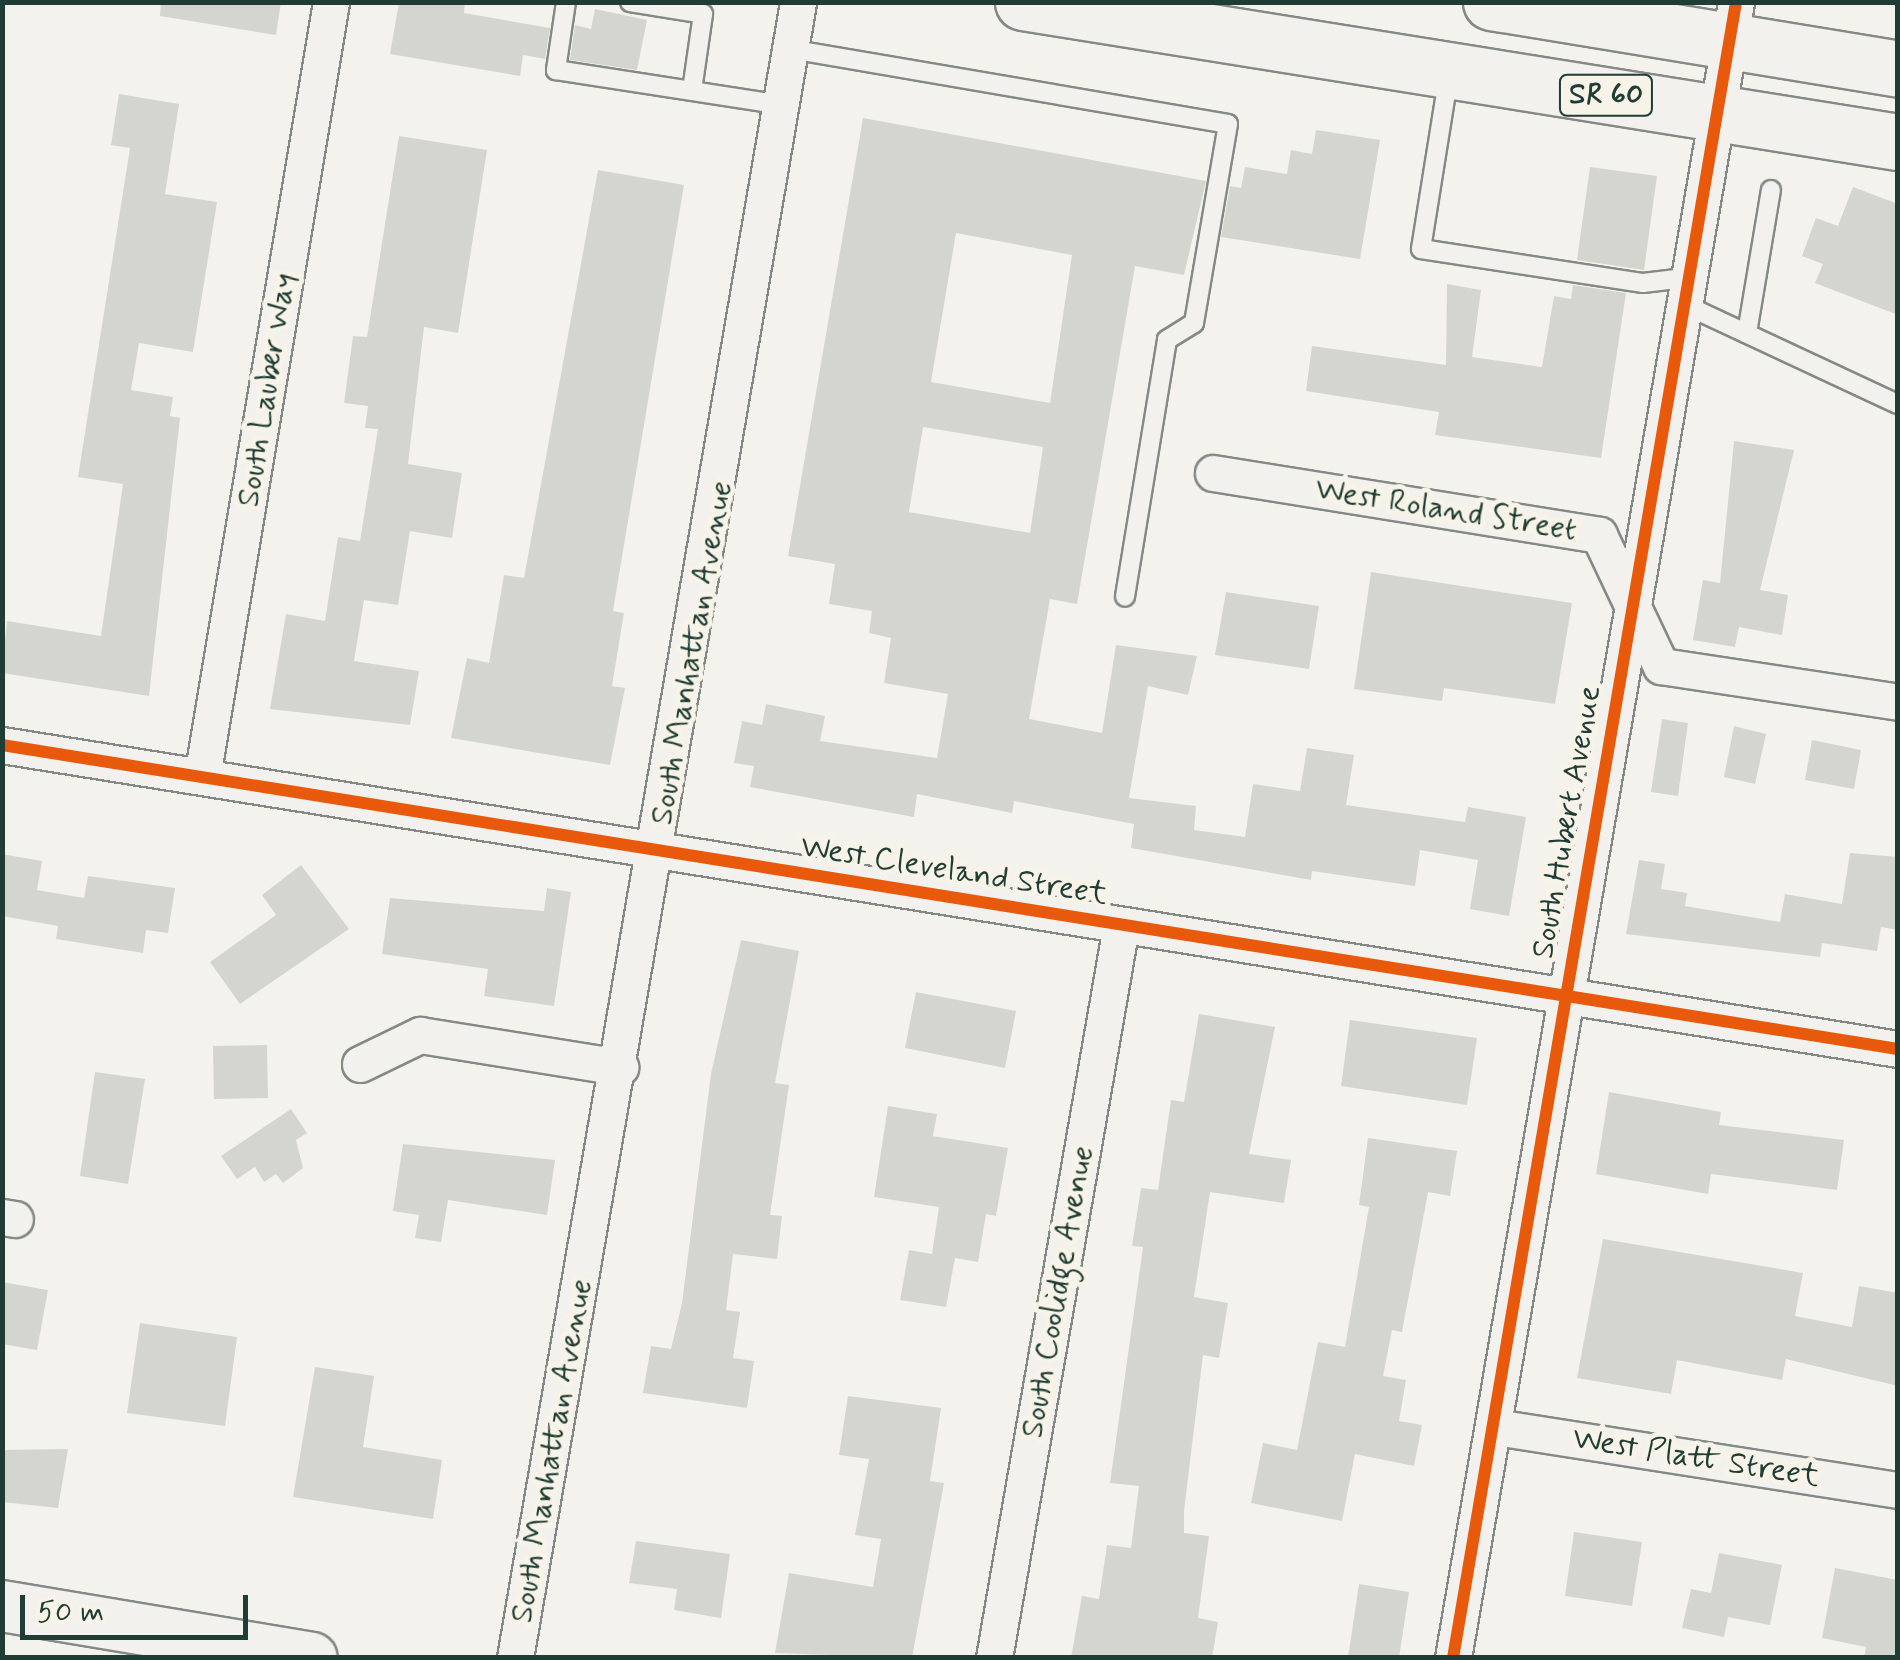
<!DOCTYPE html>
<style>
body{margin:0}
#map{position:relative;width:1900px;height:1660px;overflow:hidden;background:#f4f2ec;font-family:Mynerve,sans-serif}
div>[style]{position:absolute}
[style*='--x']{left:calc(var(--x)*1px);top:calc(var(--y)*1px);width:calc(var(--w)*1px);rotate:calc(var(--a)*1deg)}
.building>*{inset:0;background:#d5d5d0}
.roads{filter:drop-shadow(2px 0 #848985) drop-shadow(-2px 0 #848985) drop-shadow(0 2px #848985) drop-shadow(0 -2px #848985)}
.lane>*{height:18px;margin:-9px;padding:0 9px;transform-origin:9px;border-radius:9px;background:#f2f1ed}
.street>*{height:35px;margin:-17.5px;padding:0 17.5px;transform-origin:17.5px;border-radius:17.5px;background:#f2f1ed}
.secondary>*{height:50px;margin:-25px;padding:0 25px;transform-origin:25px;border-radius:25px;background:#f2f1ed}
.primary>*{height:55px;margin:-27.5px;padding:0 27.5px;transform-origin:27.5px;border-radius:27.5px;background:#f2f1ed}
.cycleway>*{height:12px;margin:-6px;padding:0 6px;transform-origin:6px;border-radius:6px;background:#e8590c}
span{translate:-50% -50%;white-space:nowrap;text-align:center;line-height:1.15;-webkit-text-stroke:10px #f7f3e8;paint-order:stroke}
.shield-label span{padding:2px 8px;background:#f7f3e8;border:2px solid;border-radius:8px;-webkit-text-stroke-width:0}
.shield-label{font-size:30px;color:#1f3d34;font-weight:700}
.street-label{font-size:32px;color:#1f3d34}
.frame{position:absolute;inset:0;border:5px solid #1f3d34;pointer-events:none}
.scale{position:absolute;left:20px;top:1595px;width:228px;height:45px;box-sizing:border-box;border:5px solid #1f3d34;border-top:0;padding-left:12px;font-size:30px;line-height:35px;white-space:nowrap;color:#1f3d34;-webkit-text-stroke:8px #f7f3e8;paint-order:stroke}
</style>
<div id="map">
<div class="building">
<i style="clip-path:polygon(161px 2px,281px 2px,276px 35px,160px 16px)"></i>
<i style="clip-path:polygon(399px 2px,465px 2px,464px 13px,550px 28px,545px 59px,523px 55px,520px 76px,390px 54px)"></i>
<i style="clip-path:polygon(595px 9px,647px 20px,637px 70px,570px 60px,575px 25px,591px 29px)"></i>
<i style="clip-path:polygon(119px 94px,179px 104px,165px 194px,217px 202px,193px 352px,139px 343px,131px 390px,173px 397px,170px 416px,180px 418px,149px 696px,2px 673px,7px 621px,101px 636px,123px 484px,78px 477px,130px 148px,111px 145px)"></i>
<i style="clip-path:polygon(evenodd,863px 118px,1206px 181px,1184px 275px,1135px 266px,1077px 604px,1050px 599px,1029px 719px,1102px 733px,1116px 645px,1197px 656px,1188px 695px,1148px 686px,1129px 798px,1196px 806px,1194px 830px,1245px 837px,1253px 784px,1300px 791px,1307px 748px,1354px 755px,1346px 805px,1465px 822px,1468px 807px,1526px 817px,1509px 916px,1470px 909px,1478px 860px,1420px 850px,1415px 886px,1312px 871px,1311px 880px,1131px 848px,1134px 824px,1014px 801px,1012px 813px,917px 794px,914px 817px,750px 787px,754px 766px,734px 763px,742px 721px,762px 725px,766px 704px,825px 716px,820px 741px,937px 758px,948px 694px,884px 683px,891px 638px,869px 633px,872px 611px,829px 604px,835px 564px,788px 556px,863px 118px,956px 233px,1072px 255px,1050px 403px,931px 382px,956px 233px,863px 118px,923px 427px,1043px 447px,1030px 533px,909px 512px,923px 427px)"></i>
<i style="clip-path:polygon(1316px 130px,1380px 140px,1360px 259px,1221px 237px,1230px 186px,1241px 188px,1245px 167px,1287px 174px,1291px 150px,1312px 154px)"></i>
<i style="clip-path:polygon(399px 136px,487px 150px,458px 333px,424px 327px,408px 464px,462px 473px,452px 538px,410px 531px,398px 605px,364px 600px,354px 661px,419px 671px,410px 725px,270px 709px,286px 614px,325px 621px,338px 537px,360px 541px,378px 429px,365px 428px,368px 406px,344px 403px,353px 336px,367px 337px)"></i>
<i style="clip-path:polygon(1590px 167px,1657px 176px,1644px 270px,1577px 260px)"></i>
<i style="clip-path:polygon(598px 170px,684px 185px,613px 611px,624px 613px,612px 686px,625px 688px,610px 765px,451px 738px,467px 658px,489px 663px,504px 575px,524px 578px)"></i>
<i style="clip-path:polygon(1853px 187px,1898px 204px,1898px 315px,1815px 283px,1823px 264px,1802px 256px,1816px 218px,1838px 226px)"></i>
<i style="clip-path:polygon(1447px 284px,1481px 290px,1472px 357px,1542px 367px,1554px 296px,1571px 299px,1573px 285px,1626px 293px,1601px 458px,1435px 435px,1439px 412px,1306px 391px,1312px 346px,1446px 365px)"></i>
<i style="clip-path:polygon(1734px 441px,1794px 450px,1760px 590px,1788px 595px,1782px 635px,1739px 627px,1735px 647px,1693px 640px,1703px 580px,1720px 583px)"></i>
<i style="clip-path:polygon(1371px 572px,1572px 603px,1555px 704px,1444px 688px,1442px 701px,1354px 689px)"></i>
<i style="clip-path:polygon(1226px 592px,1319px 606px,1309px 669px,1215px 655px)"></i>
<i style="clip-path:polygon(1662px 719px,1688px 723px,1678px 796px,1651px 792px)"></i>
<i style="clip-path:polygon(1734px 726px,1766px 734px,1755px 784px,1724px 777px)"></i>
<i style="clip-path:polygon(1812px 740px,1861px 750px,1854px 789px,1805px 780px)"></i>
<i style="clip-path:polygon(1850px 853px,1898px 857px,1898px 930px,1881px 927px,1877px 951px,1822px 943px,1820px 957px,1626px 934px,1639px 860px,1665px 864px,1661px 889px,1687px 893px,1685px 906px,1780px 922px,1785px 894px,1842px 904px)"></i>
<i style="clip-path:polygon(2px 854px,42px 861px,37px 890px,84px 898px,88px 876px,175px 888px,168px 933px,146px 930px,143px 953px,56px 939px,58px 926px,2px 916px)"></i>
<i style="clip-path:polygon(301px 865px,349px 929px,240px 1004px,210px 962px,276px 915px,262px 895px)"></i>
<i style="clip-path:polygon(547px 888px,571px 892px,554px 1006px,484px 996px,488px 969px,382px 954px,390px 898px,544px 911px)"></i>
<i style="clip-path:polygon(741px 940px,799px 951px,775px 1083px,789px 1085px,770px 1215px,782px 1216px,777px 1259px,733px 1254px,726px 1310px,740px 1312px,733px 1358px,754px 1361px,747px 1408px,643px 1393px,651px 1346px,671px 1349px,682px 1303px,711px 1074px)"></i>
<i style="clip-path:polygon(916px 992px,1016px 1011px,1005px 1068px,905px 1048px)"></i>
<i style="clip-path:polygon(1199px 1014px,1275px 1027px,1249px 1154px,1291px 1160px,1284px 1203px,1210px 1192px,1194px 1297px,1228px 1303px,1219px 1358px,1203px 1355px,1184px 1511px,1184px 1533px,1209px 1536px,1198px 1618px,1218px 1622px,1212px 1658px,1071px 1658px,1082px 1596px,1099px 1599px,1107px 1545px,1131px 1548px,1139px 1486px,1110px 1483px,1143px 1247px,1132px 1246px,1141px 1188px,1158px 1190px,1171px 1100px,1184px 1102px)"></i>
<i style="clip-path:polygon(1350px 1020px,1477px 1038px,1467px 1105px,1341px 1086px)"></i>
<i style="clip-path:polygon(267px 1045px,268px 1098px,214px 1099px,213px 1046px)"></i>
<i style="clip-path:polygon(95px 1072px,145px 1079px,128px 1184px,80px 1176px)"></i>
<i style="clip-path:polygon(1609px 1092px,1721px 1112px,1719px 1125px,1844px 1140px,1837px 1190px,1711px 1174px,1708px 1194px,1596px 1174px)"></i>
<i style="clip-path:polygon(888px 1106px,937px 1114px,933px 1136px,1008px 1148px,996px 1216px,986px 1214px,978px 1262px,955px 1258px,946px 1307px,900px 1300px,909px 1250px,932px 1254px,939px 1207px,874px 1197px)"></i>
<i style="clip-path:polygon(291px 1109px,307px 1133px,296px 1140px,303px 1168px,283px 1183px,276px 1174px,264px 1182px,255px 1167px,237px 1179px,221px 1156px)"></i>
<i style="clip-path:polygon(1368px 1138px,1457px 1151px,1450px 1196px,1428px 1192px,1402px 1332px,1392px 1330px,1383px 1376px,1406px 1380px,1399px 1421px,1422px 1425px,1414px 1466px,1355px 1454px,1342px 1521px,1251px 1503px,1263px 1443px,1297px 1450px,1318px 1342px,1345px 1347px,1369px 1207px,1359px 1205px)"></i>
<i style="clip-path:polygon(403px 1144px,555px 1160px,547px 1215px,448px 1200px,441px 1242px,415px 1238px,419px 1215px,393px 1211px)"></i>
<i style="clip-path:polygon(1603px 1239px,1803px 1273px,1795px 1316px,1852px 1327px,1859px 1286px,1898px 1293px,1898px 1386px,1786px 1359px,1782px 1380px,1677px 1360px,1671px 1394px,1577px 1378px)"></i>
<i style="clip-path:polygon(2px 1282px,48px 1290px,37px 1350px,2px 1344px)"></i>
<i style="clip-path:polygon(140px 1323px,237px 1337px,225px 1426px,127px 1413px)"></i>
<i style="clip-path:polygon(315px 1367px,374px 1376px,363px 1447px,442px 1460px,433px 1519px,293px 1497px)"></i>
<i style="clip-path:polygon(848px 1396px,941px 1408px,930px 1481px,944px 1483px,912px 1658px,775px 1653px,789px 1573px,873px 1587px,881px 1539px,855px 1535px,869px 1459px,839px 1455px)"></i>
<i style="clip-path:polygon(68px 1449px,58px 1508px,2px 1502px,2px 1450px)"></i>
<i style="clip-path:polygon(1574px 1532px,1642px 1542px,1632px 1606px,1565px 1596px)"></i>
<i style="clip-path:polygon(636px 1541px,730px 1554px,721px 1618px,674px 1610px,677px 1589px,629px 1583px)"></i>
<i style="clip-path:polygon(1719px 1553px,1782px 1565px,1770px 1625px,1728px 1617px,1724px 1637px,1682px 1628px,1691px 1589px,1711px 1593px)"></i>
<i style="clip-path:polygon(1835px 1568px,1898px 1580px,1898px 1658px,1864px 1658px,1866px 1647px,1822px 1638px)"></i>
<i style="clip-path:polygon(1359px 1584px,1409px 1592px,1399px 1658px,1348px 1658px)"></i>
</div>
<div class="roads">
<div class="lane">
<i style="--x:566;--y:2;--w:69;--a:98.4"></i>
<i style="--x:556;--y:70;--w:230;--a:8.8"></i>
<i style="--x:630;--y:2;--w:74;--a:9.3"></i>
<i style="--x:703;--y:14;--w:77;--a:98.2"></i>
<i style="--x:790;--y:49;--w:444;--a:9.7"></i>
<i style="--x:1228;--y:124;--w:202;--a:99.7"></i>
<i style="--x:1194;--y:323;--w:32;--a:148"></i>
<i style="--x:1167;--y:340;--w:260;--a:99.3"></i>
<i style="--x:1449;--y:74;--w:177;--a:99.1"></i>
<i style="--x:1421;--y:249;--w:225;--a:8.7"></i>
<i style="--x:1643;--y:283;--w:42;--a:-6.8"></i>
<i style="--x:1681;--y:303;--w:239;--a:25"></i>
<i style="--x:1747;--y:333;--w:145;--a:-80.5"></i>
</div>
<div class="street">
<i style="--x:1213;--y:473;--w:391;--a:9.1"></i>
<i style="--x:1599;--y:535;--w:145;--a:64.7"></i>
<i style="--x:1661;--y:666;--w:240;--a:8.6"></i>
<i style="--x:2;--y:745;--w:1920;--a:9.11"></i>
<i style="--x:202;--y:777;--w:786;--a:-80.55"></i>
<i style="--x:360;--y:1064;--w:67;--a:-25.8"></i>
<i style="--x:420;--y:1035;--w:203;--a:9.1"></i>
<i style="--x:2;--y:1217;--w:13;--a:9"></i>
<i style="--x:1495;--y:1427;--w:408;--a:8.9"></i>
<i style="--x:515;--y:1658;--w:1680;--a:-80.3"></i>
<i style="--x:994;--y:1658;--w:743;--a:-80.16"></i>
<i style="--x:1453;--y:1658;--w:1680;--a:-80.3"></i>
</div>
<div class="secondary">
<i style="--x:2;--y:1606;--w:314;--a:9.5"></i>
</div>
<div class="primary">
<i style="--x:1023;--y:2;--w:886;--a:9.09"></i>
<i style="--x:1491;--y:2;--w:412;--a:9.3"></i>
</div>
</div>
<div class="cycleway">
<i style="--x:2;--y:745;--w:1920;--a:9.11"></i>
<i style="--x:1453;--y:1658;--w:1680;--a:-80.3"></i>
</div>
<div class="shield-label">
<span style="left:1606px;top:95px">SR 60</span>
</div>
<div class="street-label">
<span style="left:267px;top:390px;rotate:-81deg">South Lauber Way</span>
<span style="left:1446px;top:510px;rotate:9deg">West Roland Street</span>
<span style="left:692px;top:653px;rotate:-80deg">South Manhattan Avenue</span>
<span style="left:1567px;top:822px;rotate:-80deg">South Hubert Avenue</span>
<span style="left:954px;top:871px;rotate:9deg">West Cleveland Street</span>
<span style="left:1058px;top:1292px;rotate:-80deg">South Coolidge Avenue</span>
<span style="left:552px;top:1451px;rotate:-80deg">South Manhattan Avenue</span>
<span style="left:1696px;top:1458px;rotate:9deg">West Platt Street</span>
</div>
<div class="frame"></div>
<div class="scale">50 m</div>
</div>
